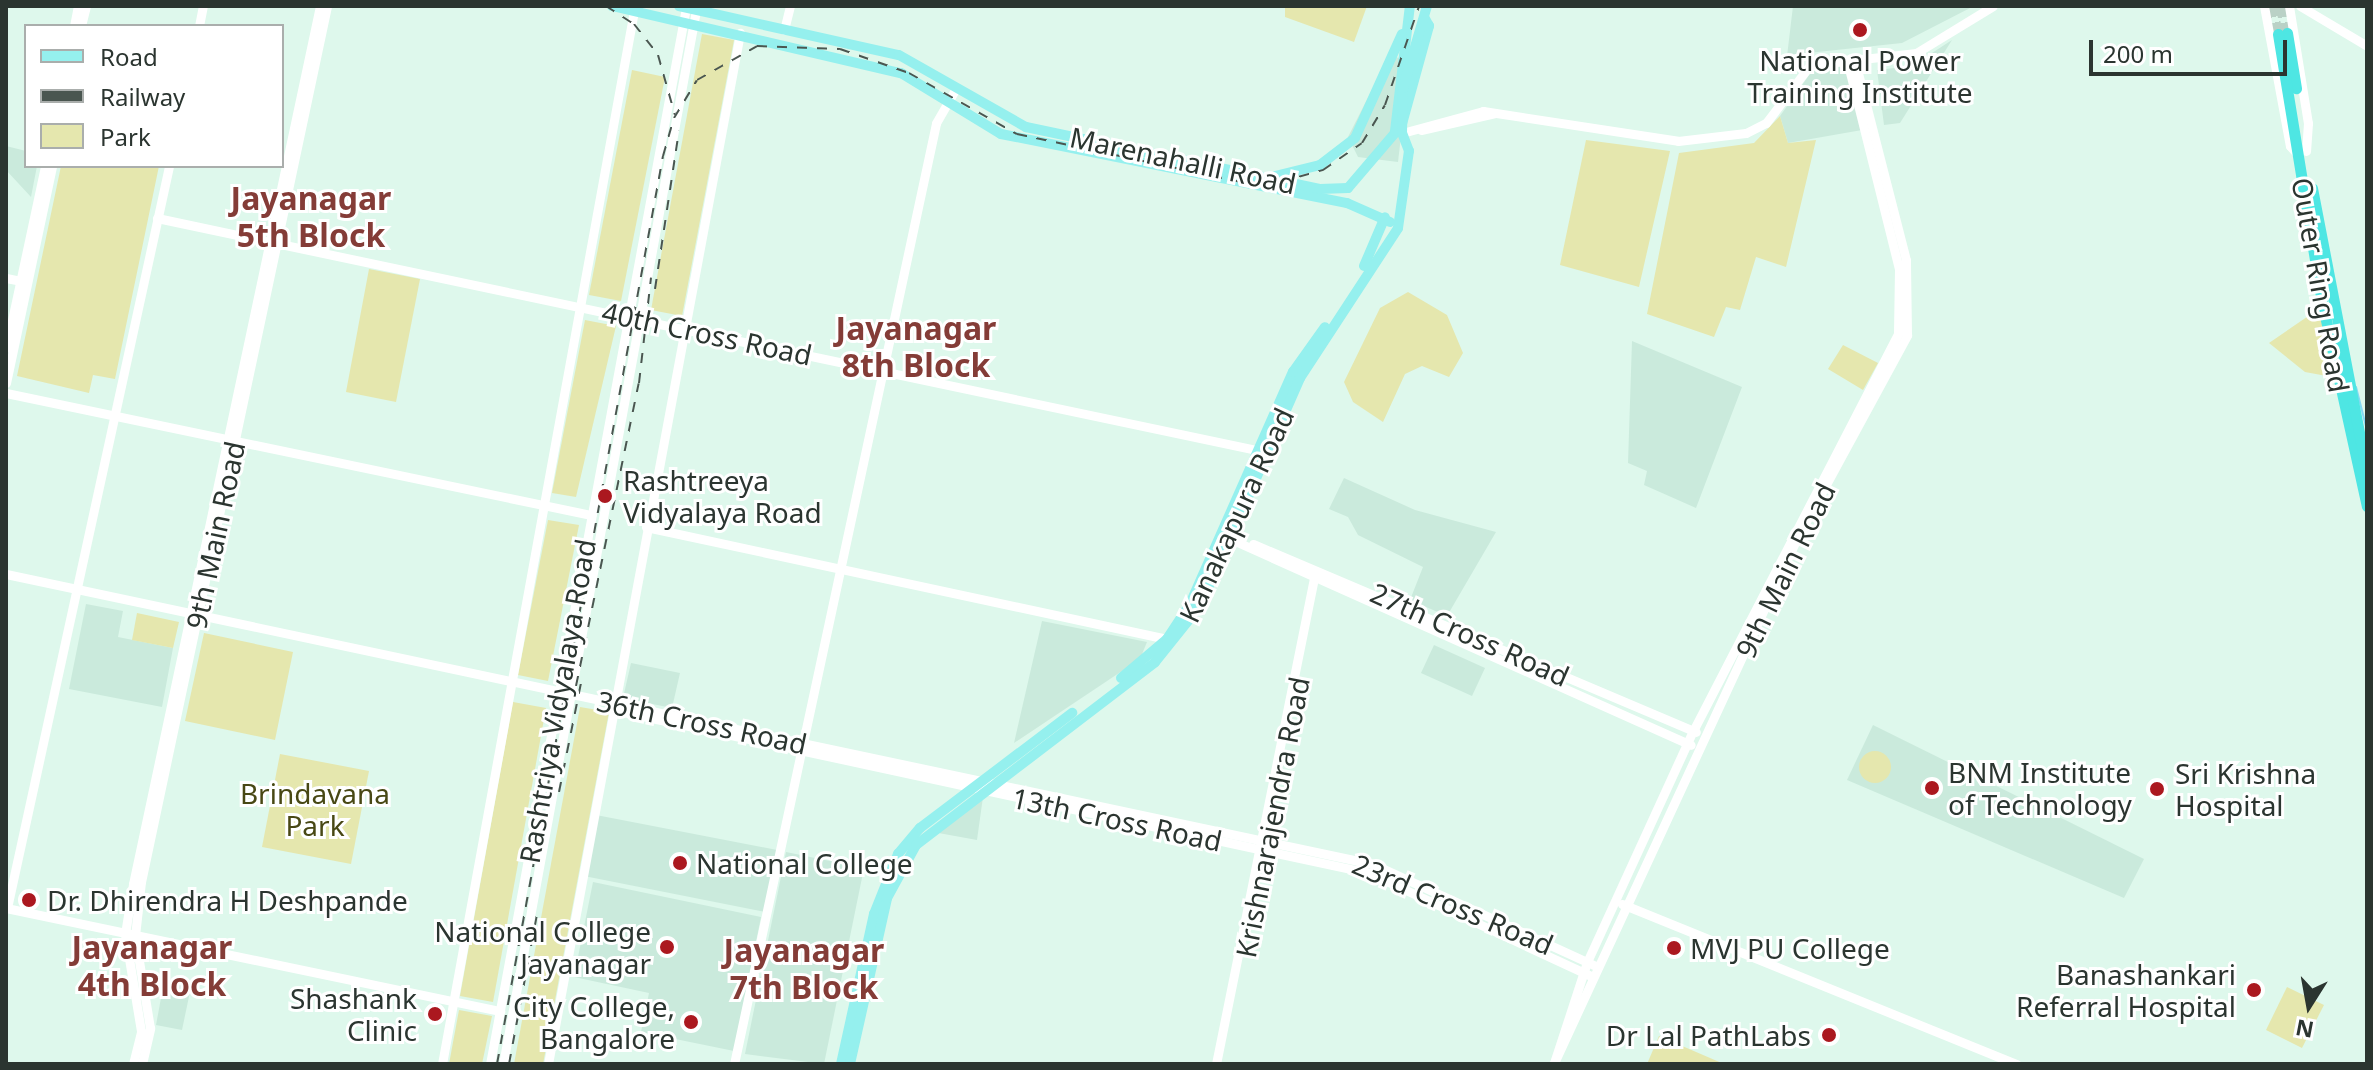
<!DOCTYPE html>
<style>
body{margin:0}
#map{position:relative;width:2373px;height:1070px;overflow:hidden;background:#def8ec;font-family:"Noto Sans",sans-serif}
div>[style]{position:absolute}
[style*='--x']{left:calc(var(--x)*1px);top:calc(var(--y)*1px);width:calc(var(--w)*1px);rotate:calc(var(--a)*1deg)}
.built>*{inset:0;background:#caeadc}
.green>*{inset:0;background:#e5e7ae}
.round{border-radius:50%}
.stream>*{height:2px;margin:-1px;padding:0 1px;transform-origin:1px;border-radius:1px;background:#85d9f4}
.highway-tunnel>*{height:11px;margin-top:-5.5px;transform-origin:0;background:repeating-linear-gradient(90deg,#bad1c6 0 11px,transparent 0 16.5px)}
.secondary>*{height:9px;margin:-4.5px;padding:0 4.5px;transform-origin:4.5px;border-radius:4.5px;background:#fff}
.primary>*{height:10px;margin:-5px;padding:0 5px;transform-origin:5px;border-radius:5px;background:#95f0ee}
.highway>*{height:11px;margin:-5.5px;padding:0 5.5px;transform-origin:5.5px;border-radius:5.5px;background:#4ee6e3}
.rail>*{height:2px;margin-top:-1px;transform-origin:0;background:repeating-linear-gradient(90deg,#4a5650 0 10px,transparent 0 20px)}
.dots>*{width:22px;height:22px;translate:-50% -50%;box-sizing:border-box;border:4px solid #fff;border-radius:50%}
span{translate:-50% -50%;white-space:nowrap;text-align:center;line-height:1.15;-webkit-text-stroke:6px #fff;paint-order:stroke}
.poi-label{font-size:28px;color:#2b3530}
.left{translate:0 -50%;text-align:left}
.right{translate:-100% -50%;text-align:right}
.street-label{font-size:28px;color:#2b3530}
.park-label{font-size:28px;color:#484814}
.quarter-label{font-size:32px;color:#843c37;font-weight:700}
.frame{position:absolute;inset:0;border:8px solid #2b3530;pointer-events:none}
.legend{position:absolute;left:24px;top:24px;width:260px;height:144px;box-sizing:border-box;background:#fff;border:2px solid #aaaeac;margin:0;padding:10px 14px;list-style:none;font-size:24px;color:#2b3530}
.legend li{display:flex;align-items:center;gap:16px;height:40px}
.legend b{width:40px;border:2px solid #aaaeac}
.north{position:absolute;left:2269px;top:966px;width:80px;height:80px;-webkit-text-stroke:6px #fff;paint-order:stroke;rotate:191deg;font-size:22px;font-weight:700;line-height:32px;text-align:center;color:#2b3530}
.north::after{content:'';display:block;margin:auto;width:28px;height:36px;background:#2b3530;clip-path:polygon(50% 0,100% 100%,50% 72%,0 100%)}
.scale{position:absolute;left:2089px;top:40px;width:198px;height:36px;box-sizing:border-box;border:4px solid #2b3530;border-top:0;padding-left:10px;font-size:24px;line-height:28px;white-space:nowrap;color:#2b3530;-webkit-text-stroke:6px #fff;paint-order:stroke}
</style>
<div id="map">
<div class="built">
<i style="clip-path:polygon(1793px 6px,1974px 6px,1902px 43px,1808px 53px,1785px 73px)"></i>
<i style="clip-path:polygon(1952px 40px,1900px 123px,1884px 125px,1877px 70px,1912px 66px)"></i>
<i style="clip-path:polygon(1389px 56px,1410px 60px,1398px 162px,1358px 157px,1348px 137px)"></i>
<i style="clip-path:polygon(1846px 65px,1862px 130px,1788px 143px,1780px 116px,1812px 71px)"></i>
<i style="clip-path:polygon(6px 146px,26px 151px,26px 166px,37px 166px,31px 197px,6px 170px)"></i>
<i style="clip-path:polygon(1632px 341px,1742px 387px,1696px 508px,1644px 485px,1647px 471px,1628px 463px)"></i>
<i style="clip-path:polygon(1344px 478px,1415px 510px,1496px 532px,1447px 616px,1410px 600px,1423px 567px,1358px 535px,1348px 517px,1329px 509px)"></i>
<i style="clip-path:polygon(86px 604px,123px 611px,118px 637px,173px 648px,162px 707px,69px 689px)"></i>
<i style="clip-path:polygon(1042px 621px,1147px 642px,1140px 659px,1014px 743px)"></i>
<i style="clip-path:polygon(1434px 645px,1485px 668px,1472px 696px,1421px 673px)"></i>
<i style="clip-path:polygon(631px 663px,680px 673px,672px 708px,623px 698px)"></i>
<i style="clip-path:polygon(1873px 725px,2144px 859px,2124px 898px,1847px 780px)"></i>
<i style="clip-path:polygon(983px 797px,977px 840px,933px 832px)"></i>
<i style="clip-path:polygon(596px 815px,777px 850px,765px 912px,584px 876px)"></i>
<i style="clip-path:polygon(786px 852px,864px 868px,824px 1064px,745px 1054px)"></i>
<i style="clip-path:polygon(593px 882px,761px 917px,734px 1051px,641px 1032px,649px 993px,574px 977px)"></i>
<i style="clip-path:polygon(164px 982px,191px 987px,182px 1030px,156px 1025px)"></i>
</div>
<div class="green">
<i style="clip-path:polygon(1367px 6px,1354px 42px,1285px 17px,1285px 7px)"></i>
<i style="clip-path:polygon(702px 34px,734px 40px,682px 316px,651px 310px)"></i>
<i style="clip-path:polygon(632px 70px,665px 77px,621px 301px,589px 295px)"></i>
<i style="clip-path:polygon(1780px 116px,1788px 143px,1816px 140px,1786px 267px,1756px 257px,1740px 310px,1726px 307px,1714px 337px,1647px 314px,1679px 153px,1754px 143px)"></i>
<i style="clip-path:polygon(1586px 140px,1670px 151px,1639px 287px,1560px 265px)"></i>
<i style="clip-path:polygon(61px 166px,159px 166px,115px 379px,93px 375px,89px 393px,17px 376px)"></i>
<i style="clip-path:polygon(369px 269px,420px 279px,396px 402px,346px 392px)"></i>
<i style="clip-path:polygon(1408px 292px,1447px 315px,1463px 353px,1449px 377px,1422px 366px,1405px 374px,1383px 422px,1353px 402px,1344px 382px,1380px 308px)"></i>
<i style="clip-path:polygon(2320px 308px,2332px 377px,2305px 372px,2269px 343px)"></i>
<i style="clip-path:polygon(585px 320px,616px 326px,576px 497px,552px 493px)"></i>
<i style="clip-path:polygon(1843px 345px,1878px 363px,1863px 390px,1828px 369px)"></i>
<i style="clip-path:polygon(548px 520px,579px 525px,548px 681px,518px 675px)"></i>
<i style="clip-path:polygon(137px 613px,179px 622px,173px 648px,132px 640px)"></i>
<i style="clip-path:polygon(204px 633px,293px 652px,275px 740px,185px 721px)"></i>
<i style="clip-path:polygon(513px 702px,546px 708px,493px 1002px,460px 996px)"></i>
<i style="clip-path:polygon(580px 707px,609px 712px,543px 1064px,514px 1064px)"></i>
<i class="round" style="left:1859px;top:751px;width:32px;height:32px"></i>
<i style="clip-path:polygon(280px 754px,369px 771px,351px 864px,262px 847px)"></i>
<i style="clip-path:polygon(2287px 987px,2324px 1005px,2302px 1048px,2266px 1030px)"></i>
<i style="clip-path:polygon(459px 1010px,492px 1016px,482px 1064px,449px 1064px)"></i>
<i style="clip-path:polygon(1659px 1036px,1724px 1064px,1647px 1064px)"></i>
</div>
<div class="stream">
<i style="--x:2356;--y:387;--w:44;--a:75.7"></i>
</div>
<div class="highway-tunnel">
<i style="--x:2271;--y:6;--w:29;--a:76"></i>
<i style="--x:2281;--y:6;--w:28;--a:77"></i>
</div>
<div class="secondary">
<i style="--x:2264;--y:6;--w:142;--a:79.5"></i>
<i style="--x:2290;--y:146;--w:13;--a:48"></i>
<i style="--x:2289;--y:6;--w:119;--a:80.8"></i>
<i style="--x:2308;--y:123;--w:28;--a:94"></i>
<i style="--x:2300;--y:6;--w:78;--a:30.8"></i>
<i style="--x:74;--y:26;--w:20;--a:-79"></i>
<i style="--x:81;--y:26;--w:21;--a:-76"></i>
<i style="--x:199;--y:26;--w:20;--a:-79"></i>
<i style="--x:784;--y:30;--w:25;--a:-76"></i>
<i style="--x:1421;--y:130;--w:76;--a:-12.9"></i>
<i style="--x:1402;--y:133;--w:84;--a:-15.2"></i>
<i style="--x:1483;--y:111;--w:197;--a:8.7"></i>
<i style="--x:1678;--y:141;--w:68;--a:-6.7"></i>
<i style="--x:1746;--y:133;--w:22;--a:-27"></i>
<i style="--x:1766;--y:123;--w:73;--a:-52.8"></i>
<i style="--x:1810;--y:65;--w:107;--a:-6.5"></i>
<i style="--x:1916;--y:53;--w:90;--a:-31.4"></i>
<i style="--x:157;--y:218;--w:1123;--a:11.92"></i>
<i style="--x:6;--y:278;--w:20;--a:11"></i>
<i style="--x:6;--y:348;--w:186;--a:-77.9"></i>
<i style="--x:6;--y:383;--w:222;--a:-78"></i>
<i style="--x:6;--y:393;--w:598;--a:11.78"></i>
<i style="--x:646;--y:527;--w:533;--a:12.13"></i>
<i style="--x:1226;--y:537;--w:509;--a:24.1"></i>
<i style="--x:1253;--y:544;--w:481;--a:23"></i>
<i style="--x:6;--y:574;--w:1397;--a:11.98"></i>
<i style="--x:1373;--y:864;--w:245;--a:24.6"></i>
<i style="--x:619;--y:711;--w:767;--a:12.19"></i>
<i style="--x:1369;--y:873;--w:245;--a:24.9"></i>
<i style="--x:1622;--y:904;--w:426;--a:22.1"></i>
<i style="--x:6;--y:908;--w:505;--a:11.78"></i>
<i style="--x:7;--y:908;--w:759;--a:-77.68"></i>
<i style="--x:1554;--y:1063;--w:579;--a:-65.16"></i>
<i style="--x:1797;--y:538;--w:231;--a:-61.5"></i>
<i style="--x:1907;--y:335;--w:75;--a:-90.8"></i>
<i style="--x:1906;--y:260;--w:205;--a:-104.4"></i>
<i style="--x:1554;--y:1063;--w:106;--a:-71.9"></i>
<i style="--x:1587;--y:962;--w:254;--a:-65.4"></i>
<i style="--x:1693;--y:731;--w:448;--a:-62.7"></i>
<i style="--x:1898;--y:333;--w:64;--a:-89.1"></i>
<i style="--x:1899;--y:269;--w:215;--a:-104"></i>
<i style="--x:133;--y:1064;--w:34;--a:-76"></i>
<i style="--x:141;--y:1031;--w:98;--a:-99.4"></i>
<i style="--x:125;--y:934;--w:51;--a:-80.9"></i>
<i style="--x:133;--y:884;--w:898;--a:-77.98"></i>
<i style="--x:142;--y:1064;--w:37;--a:-77"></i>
<i style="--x:150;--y:1028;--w:93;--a:-99.3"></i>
<i style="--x:135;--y:936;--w:54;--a:-83.7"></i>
<i style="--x:141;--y:882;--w:896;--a:-78.01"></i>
<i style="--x:442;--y:1064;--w:1070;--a:-79.67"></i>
<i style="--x:490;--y:1064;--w:1075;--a:-79.49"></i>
<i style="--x:503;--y:1064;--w:1072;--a:-79.62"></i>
<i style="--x:548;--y:1064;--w:1049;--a:-79.45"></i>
<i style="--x:734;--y:1064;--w:962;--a:-77.88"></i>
<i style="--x:936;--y:123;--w:36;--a:-60"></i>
<i style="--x:1216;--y:1064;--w:501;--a:-78.6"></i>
</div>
<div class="primary">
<i style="--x:612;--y:6;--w:297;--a:13.1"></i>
<i style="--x:901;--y:73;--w:117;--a:31.4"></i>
<i style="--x:1001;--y:134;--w:353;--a:11.3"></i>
<i style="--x:1347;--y:203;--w:47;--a:23.8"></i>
<i style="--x:679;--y:6;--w:225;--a:12.6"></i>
<i style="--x:899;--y:55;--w:146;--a:29.6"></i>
<i style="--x:1026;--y:127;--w:300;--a:11.9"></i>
<i style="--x:1320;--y:189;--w:28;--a:-2"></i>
<i style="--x:1348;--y:188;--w:72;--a:-49.5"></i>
<i style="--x:1402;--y:124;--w:102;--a:-74.6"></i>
<i style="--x:1429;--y:26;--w:10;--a:-119"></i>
<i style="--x:1395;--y:131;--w:126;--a:-83.2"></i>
<i style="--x:1275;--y:176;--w:46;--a:-13.7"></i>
<i style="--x:1320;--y:165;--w:44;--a:-37.6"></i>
<i style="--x:1355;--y:138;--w:114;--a:-65.7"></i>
<i style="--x:1364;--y:266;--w:53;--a:-66.8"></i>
<i style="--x:1121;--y:678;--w:60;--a:-40.3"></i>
<i style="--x:1167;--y:639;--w:42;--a:-56.7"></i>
<i style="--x:1190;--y:604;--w:254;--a:-66.1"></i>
<i style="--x:1293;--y:372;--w:55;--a:-54.6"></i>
<i style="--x:841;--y:1064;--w:154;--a:-77.6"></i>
<i style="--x:874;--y:914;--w:65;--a:-68.2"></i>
<i style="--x:898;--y:854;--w:34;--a:-50"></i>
<i style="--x:920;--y:828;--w:191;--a:-37.1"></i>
<i style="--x:850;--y:1064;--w:170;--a:-77.4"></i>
<i style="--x:887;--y:898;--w:60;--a:-61.3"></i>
<i style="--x:916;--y:845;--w:301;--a:-37.4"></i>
<i style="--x:1155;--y:662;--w:72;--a:-51.2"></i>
<i style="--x:1200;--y:606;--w:249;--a:-66.3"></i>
<i style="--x:1300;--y:378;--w:179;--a:-56.8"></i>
<i style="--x:1398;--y:228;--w:78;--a:-81.9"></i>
<i style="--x:1409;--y:151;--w:19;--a:-111"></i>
<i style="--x:1402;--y:133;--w:45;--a:-88.7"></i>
<i style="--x:1403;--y:88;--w:85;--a:-73.7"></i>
</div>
<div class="highway">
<i style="--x:2287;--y:33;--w:56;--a:80.7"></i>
<i style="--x:2278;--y:34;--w:272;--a:80.7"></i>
<i style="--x:2322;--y:302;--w:209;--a:77.6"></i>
<i style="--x:2312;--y:188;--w:291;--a:79.1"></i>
</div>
<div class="rail">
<i style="--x:606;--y:6;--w:33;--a:33"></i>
<i style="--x:634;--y:24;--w:39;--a:52"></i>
<i style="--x:658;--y:55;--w:62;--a:74.2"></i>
<i style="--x:655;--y:289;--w:160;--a:-81.4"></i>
<i style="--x:576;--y:686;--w:309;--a:-78.3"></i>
<i style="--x:639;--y:383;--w:106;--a:-83.5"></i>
<i style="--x:559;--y:792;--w:116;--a:-78.6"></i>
<i style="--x:497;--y:1064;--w:923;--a:-79.64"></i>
<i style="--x:663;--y:156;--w:40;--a:-74"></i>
<i style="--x:674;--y:118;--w:44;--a:-58.8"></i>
<i style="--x:697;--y:80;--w:69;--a:-29.5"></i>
<i style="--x:757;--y:46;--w:83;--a:2.1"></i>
<i style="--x:840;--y:49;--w:73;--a:19.2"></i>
<i style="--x:909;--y:73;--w:124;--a:29.5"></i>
<i style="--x:1017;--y:134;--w:233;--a:12.1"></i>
<i style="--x:1245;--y:183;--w:35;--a:-2"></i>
<i style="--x:1280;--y:182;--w:45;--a:-15.6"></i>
<i style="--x:1323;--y:170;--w:47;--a:-34.7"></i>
<i style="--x:1362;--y:143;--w:44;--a:-58.8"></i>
<i style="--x:1385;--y:105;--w:105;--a:-71"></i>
<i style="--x:509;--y:1064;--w:153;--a:-79.4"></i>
</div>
<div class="dots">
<i style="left:1860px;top:30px;background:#ab181f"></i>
<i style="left:605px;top:496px;background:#ab181f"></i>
<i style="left:1932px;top:788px;background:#ab181f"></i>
<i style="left:2157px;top:789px;background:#ab181f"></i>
<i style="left:680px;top:863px;background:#ab181f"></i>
<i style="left:29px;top:900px;background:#ab181f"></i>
<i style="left:667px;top:947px;background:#ab181f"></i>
<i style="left:1674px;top:948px;background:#ab181f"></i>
<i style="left:2254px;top:990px;background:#ab181f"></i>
<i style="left:435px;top:1014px;background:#ab181f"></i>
<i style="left:691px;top:1022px;background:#ab181f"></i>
<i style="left:1829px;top:1035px;background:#ab181f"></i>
</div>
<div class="poi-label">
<span style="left:1860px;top:76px">National Power<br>Training Institute</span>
<span class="left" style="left:623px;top:496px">Rashtreeya<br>Vidyalaya Road</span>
<span class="left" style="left:1948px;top:788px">BNM Institute<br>of Technology</span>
<span class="left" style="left:2175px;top:789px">Sri Krishna<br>Hospital</span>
<span class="left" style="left:696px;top:863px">National College</span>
<span class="left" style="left:47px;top:900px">Dr. Dhirendra H Deshpande</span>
<span class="right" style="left:651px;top:947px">National College<br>Jayanagar</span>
<span class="left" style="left:1690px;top:948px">MVJ PU College</span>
<span class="right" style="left:2236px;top:990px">Banashankari<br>Referral Hospital</span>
<span class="right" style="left:417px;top:1014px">Shashank<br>Clinic</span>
<span class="right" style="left:675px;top:1022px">City College,<br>Bangalore</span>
<span class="right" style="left:1811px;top:1035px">Dr Lal PathLabs</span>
</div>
<div class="street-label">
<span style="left:1183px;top:160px;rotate:12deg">Marenahalli Road</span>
<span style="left:2321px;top:285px;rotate:80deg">Outer Ring Road</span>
<span style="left:707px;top:333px;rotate:12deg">40th Cross Road</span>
<span style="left:1236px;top:515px;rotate:-65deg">Kanakapura Road</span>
<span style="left:215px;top:535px;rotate:-78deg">9th Main Road</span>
<span style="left:1785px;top:570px;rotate:-64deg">9th Main Road</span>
<span style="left:1470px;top:634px;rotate:24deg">27th Cross Road</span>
<span style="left:557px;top:701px;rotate:-80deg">Rashtriya Vidyalaya Road</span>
<span style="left:702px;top:722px;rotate:12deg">36th Cross Road</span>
<span style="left:1272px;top:817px;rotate:-79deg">Krishnarajendra Road</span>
<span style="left:1117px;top:819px;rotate:12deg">13th Cross Road</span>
<span style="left:1453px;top:904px;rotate:23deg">23rd Cross Road</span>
</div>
<div class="park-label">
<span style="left:315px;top:809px">Brindavana<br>Park</span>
</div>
<div class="quarter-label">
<span style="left:311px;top:217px">Jayanagar<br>5th Block</span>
<span style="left:916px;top:347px">Jayanagar<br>8th Block</span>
<span style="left:152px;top:966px">Jayanagar<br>4th Block</span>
<span style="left:804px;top:969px">Jayanagar<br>7th Block</span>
</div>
<div class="frame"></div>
<ul class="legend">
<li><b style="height:10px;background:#95f0ee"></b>Road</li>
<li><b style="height:10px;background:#4a5650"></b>Railway</li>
<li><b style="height:22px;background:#e5e7ae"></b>Park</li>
</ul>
<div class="north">N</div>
<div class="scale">200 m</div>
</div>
